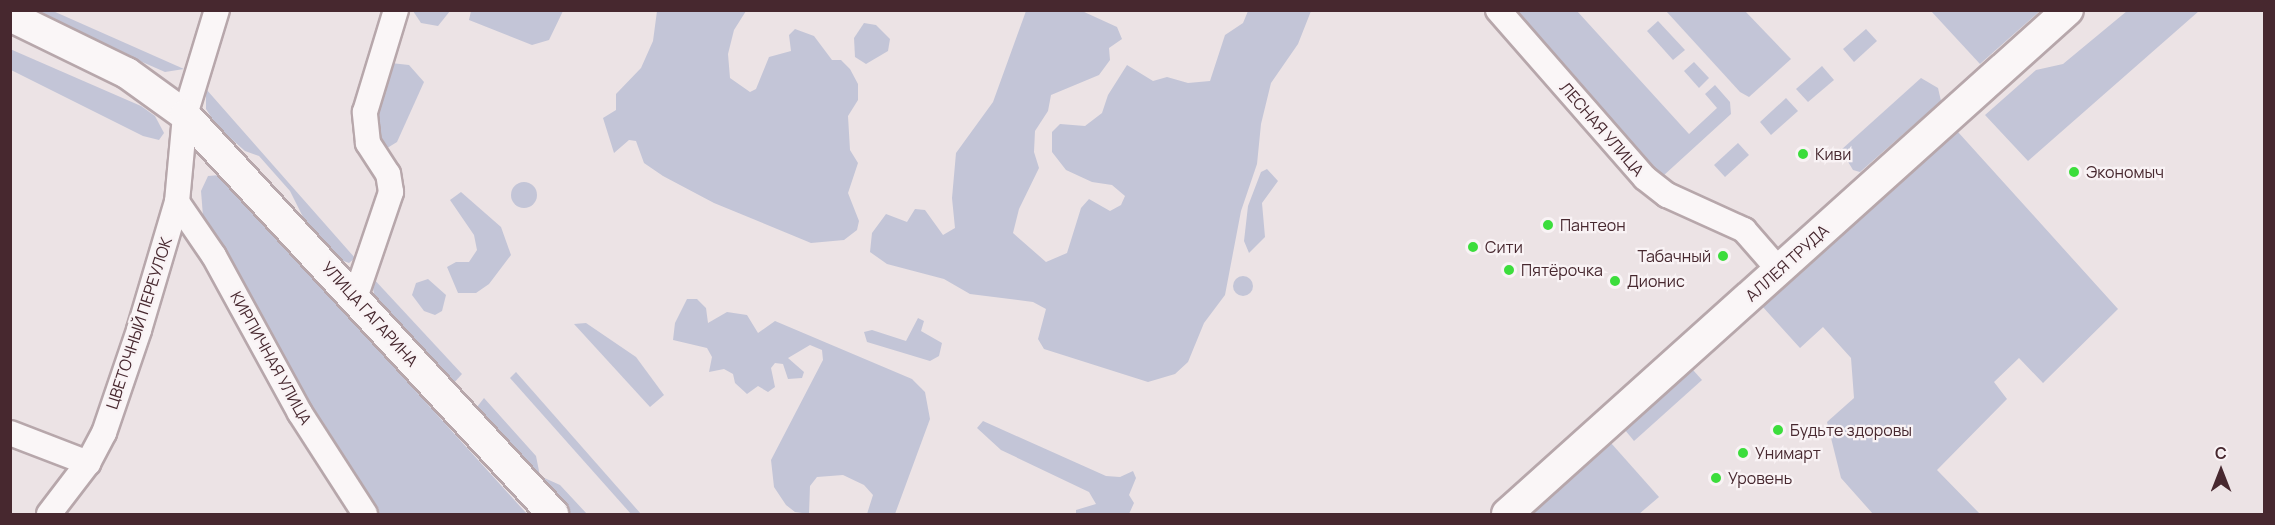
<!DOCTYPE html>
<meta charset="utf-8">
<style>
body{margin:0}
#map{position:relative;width:2275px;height:525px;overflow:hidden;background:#ece3e5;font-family:Manrope,sans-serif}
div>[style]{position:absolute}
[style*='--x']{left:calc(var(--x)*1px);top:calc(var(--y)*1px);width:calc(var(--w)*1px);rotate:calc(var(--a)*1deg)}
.green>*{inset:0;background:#c3c5d7}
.round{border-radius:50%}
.roads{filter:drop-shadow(2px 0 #b7a7ab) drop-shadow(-2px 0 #b7a7ab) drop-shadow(0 2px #b7a7ab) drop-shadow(0 -2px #b7a7ab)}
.minor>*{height:24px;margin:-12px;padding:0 12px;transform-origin:12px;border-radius:12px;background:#faf6f7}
.tertiary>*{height:30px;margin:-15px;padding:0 15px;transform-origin:15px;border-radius:15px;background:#faf6f7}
.dots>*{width:16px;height:16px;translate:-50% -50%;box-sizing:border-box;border:3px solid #f9f3f5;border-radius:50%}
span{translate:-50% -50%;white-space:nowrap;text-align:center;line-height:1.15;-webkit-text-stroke:4.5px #f9f3f5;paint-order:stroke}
.street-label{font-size:16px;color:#47282f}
.poi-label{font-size:16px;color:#47282f}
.left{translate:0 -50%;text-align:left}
.right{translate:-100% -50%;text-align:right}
.frame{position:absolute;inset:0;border:12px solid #47282f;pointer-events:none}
.north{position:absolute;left:2191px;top:441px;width:60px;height:60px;-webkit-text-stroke:4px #f9f3f5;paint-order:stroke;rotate:0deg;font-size:16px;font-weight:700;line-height:24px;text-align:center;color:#47282f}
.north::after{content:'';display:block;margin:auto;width:21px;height:27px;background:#47282f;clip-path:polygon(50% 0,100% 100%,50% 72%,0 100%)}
</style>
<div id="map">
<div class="green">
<i style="clip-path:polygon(26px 11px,53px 11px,184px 69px,165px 72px)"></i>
<i style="clip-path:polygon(413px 11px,413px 10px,450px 11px,438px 26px,421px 23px)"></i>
<i style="clip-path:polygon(471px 11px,471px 10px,563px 11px,549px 40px,532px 45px,469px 20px)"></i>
<i style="clip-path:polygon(657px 11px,746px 11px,734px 30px,728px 54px,730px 78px,750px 92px,756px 89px,769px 57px,791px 51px,789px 35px,795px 29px,814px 36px,832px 60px,841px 60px,850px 69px,858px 84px,858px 100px,848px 116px,850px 150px,858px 163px,848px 193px,859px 221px,857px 230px,844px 240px,811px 243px,714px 203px,663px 176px,644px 163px,636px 141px,629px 140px,614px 153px,603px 118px,616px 110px,616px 94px,641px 68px,653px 41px)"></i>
<i style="clip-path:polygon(1026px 11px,1082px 11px,1117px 27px,1122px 39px,1109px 48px,1110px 60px,1099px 75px,1051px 95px,1048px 111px,1035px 131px,1034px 152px,1039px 168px,1019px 209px,1013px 233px,1046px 262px,1067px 253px,1081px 208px,1089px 199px,1110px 211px,1121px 205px,1125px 196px,1112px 185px,1092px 182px,1066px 170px,1052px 152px,1052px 132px,1060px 124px,1085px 126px,1102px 113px,1108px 95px,1127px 65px,1153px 81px,1167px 77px,1188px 83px,1210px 81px,1225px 35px,1243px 23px,1248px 11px,1311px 11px,1298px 44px,1271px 83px,1261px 124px,1257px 164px,1241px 211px,1225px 295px,1204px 323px,1188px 362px,1175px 374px,1148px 382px,1044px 349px,1038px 339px,1046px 309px,1033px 302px,970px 294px,944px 279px,887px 264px,870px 252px,872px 233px,886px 214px,907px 222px,915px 209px,925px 210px,943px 235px,955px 228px,952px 198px,956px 153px,993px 102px)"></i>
<i style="clip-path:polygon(1510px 11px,1577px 11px,1689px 134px,1717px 108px,1705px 94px,1715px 85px,1730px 102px,1731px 114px,1663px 176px,1653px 174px)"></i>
<i style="clip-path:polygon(1666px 11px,1745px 11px,1791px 59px,1749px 97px,1740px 92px)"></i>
<i style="clip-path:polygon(1931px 11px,2040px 11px,1980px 64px)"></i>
<i style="clip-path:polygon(2127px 11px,2199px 11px,2028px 161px,1985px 115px,2036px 70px,2063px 64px)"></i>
<i style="clip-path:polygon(1658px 21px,1685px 50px,1673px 60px,1647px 31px)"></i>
<i style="clip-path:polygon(864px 23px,876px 25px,890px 39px,888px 51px,866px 64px,855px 57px,854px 38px)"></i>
<i style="clip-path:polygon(1866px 29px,1877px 41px,1854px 62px,1843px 49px)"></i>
<i style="clip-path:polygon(10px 49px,141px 106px,155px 116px,164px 133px,159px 140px,143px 136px,11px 70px)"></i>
<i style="clip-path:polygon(1694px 62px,1709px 78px,1699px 88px,1684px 71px)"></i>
<i style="clip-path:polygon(391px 63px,409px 65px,424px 82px,397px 142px,384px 150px,376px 141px,377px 97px)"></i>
<i style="clip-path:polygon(1822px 66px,1834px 80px,1808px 102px,1796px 89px)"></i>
<i style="clip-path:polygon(1921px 78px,1938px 88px,1941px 101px,1860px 172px,1853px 170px,1841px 150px)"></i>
<i style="clip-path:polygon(206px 89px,355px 258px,349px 263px,338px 259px,307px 225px,290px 191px,259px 156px,245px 151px,217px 126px,206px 109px)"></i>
<i style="clip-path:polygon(1786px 98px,1798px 111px,1771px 135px,1760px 122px)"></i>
<i style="clip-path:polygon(1958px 132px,2118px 309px,2043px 383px,2019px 358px,1994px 382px,2007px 399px,1937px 470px,1980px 514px,1873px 514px,1841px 478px,1827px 422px,1854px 398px,1851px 358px,1823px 327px,1800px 348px,1762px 306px)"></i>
<i style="clip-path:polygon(1738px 143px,1749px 155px,1725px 177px,1714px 165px)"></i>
<i style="clip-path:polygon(1267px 169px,1278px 181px,1262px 203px,1265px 237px,1249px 253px,1244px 241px,1248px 206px,1261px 172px)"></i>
<i style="clip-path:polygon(220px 175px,527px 514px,378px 514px,277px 359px,203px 216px,201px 191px,208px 176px)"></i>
<i class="round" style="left:511px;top:182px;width:26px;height:26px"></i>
<i style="clip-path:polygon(461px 192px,501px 227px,511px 255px,489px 284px,476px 293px,458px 293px,447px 267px,456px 262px,469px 262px,477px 250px,474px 235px,450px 200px)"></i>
<i class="round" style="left:1233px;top:276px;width:20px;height:20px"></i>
<i style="clip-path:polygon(371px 276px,462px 374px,452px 385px,375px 300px)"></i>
<i style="clip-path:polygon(428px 279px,446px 295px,442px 311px,435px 315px,424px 311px,412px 295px,416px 283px)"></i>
<i style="clip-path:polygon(687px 299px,697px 299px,706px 308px,708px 323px,727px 312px,747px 315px,758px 333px,775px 321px,912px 379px,925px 392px,930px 419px,895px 514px,867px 514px,873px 495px,864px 485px,843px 475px,817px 477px,810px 486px,809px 514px,795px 512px,786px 505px,774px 487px,771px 460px,823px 360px,822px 350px,810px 345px,788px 358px,804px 372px,802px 378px,788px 379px,783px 364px,775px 363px,771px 368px,775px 387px,768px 392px,758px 386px,747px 394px,735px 383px,733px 374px,724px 369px,709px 372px,712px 357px,707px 348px,673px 340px,675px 323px)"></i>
<i style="clip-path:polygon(918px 318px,924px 321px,921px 331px,942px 343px,939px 356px,930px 361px,867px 342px,864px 332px,872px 330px,906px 341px)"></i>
<i style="clip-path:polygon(586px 323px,636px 357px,664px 395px,650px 407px,574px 324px)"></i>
<i style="clip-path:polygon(1693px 370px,1702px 380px,1634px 441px,1625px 430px)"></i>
<i style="clip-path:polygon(516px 372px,641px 514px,631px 514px,510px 378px)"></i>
<i style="clip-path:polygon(484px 398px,536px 456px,540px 476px,560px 485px,587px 514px,568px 514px,479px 415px,477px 407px)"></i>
<i style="clip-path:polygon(983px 421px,1106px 476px,1120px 477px,1133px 471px,1136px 478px,1129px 495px,1134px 503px,1129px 514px,1076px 514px,1076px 510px,1096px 504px,1089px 492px,1001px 450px,977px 428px)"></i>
<i style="clip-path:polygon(1611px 443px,1659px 497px,1639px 514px,1531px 514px)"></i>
</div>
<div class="roads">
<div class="minor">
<i style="--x:1498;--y:10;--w:223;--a:48.8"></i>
<i style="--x:1645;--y:178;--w:28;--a:38"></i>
<i style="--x:1667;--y:195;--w:85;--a:24.4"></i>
<i style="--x:1744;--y:230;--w:53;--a:48.8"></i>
<i style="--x:177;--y:202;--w:65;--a:55.6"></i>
<i style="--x:214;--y:256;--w:179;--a:61.3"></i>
<i style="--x:300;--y:413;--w:120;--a:57.2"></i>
<i style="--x:355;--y:298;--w:112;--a:-71.2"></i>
<i style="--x:391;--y:192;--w:18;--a:-99"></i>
<i style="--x:388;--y:174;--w:37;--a:-123"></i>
<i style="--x:368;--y:143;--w:31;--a:-96"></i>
<i style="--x:365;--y:112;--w:107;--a:-73.1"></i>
<i style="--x:10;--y:433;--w:84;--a:21"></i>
<i style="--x:49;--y:514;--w:64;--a:-52.6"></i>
<i style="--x:88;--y:463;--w:34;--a:-62"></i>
<i style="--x:104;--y:433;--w:109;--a:-71.2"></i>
<i style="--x:139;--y:330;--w:134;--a:-73.5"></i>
<i style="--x:177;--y:202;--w:87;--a:-84.7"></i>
<i style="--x:185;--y:115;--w:110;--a:-73.1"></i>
</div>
<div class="tertiary">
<i style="--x:10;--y:16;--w:130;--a:26"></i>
<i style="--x:127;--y:73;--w:72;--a:35.9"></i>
<i style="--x:185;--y:115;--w:543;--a:47.31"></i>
<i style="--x:1507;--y:514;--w:754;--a:-41.94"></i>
</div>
</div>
<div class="dots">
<i style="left:1803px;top:154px;background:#3cdd3c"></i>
<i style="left:2074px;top:172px;background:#3cdd3c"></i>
<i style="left:1548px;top:225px;background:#3cdd3c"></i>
<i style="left:1473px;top:247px;background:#3cdd3c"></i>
<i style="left:1723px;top:256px;background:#3cdd3c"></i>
<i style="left:1509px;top:270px;background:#3cdd3c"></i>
<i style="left:1615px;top:281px;background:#3cdd3c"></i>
<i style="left:1778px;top:430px;background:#3cdd3c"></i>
<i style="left:1743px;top:453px;background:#3cdd3c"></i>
<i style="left:1716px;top:478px;background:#3cdd3c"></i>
</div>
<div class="street-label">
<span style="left:1602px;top:129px;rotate:49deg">ЛЕСНАЯ УЛИЦА</span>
<span style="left:1787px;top:263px;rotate:-42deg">АЛЛЕЯ ТРУДА</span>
<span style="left:370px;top:314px;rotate:48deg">УЛИЦА ГАГАРИНА</span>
<span style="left:139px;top:323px;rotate:-72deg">ЦВЕТОЧНЫЙ ПЕРЕУЛОК</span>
<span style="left:271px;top:358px;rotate:61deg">КИРПИЧНАЯ УЛИЦА</span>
</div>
<div class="poi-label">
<span class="left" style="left:1815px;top:154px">Киви</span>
<span class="left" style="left:2086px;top:172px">Экономыч</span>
<span class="left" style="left:1560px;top:225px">Пантеон</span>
<span class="left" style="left:1485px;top:247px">Сити</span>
<span class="right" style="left:1711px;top:256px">Табачный</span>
<span class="left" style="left:1521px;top:270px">Пятёрочка</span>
<span class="left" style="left:1627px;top:281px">Дионис</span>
<span class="left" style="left:1790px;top:430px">Будьте здоровы</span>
<span class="left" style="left:1755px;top:453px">Унимарт</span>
<span class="left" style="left:1728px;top:478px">Уровень</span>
</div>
<div class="frame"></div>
<div class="north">С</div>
</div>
